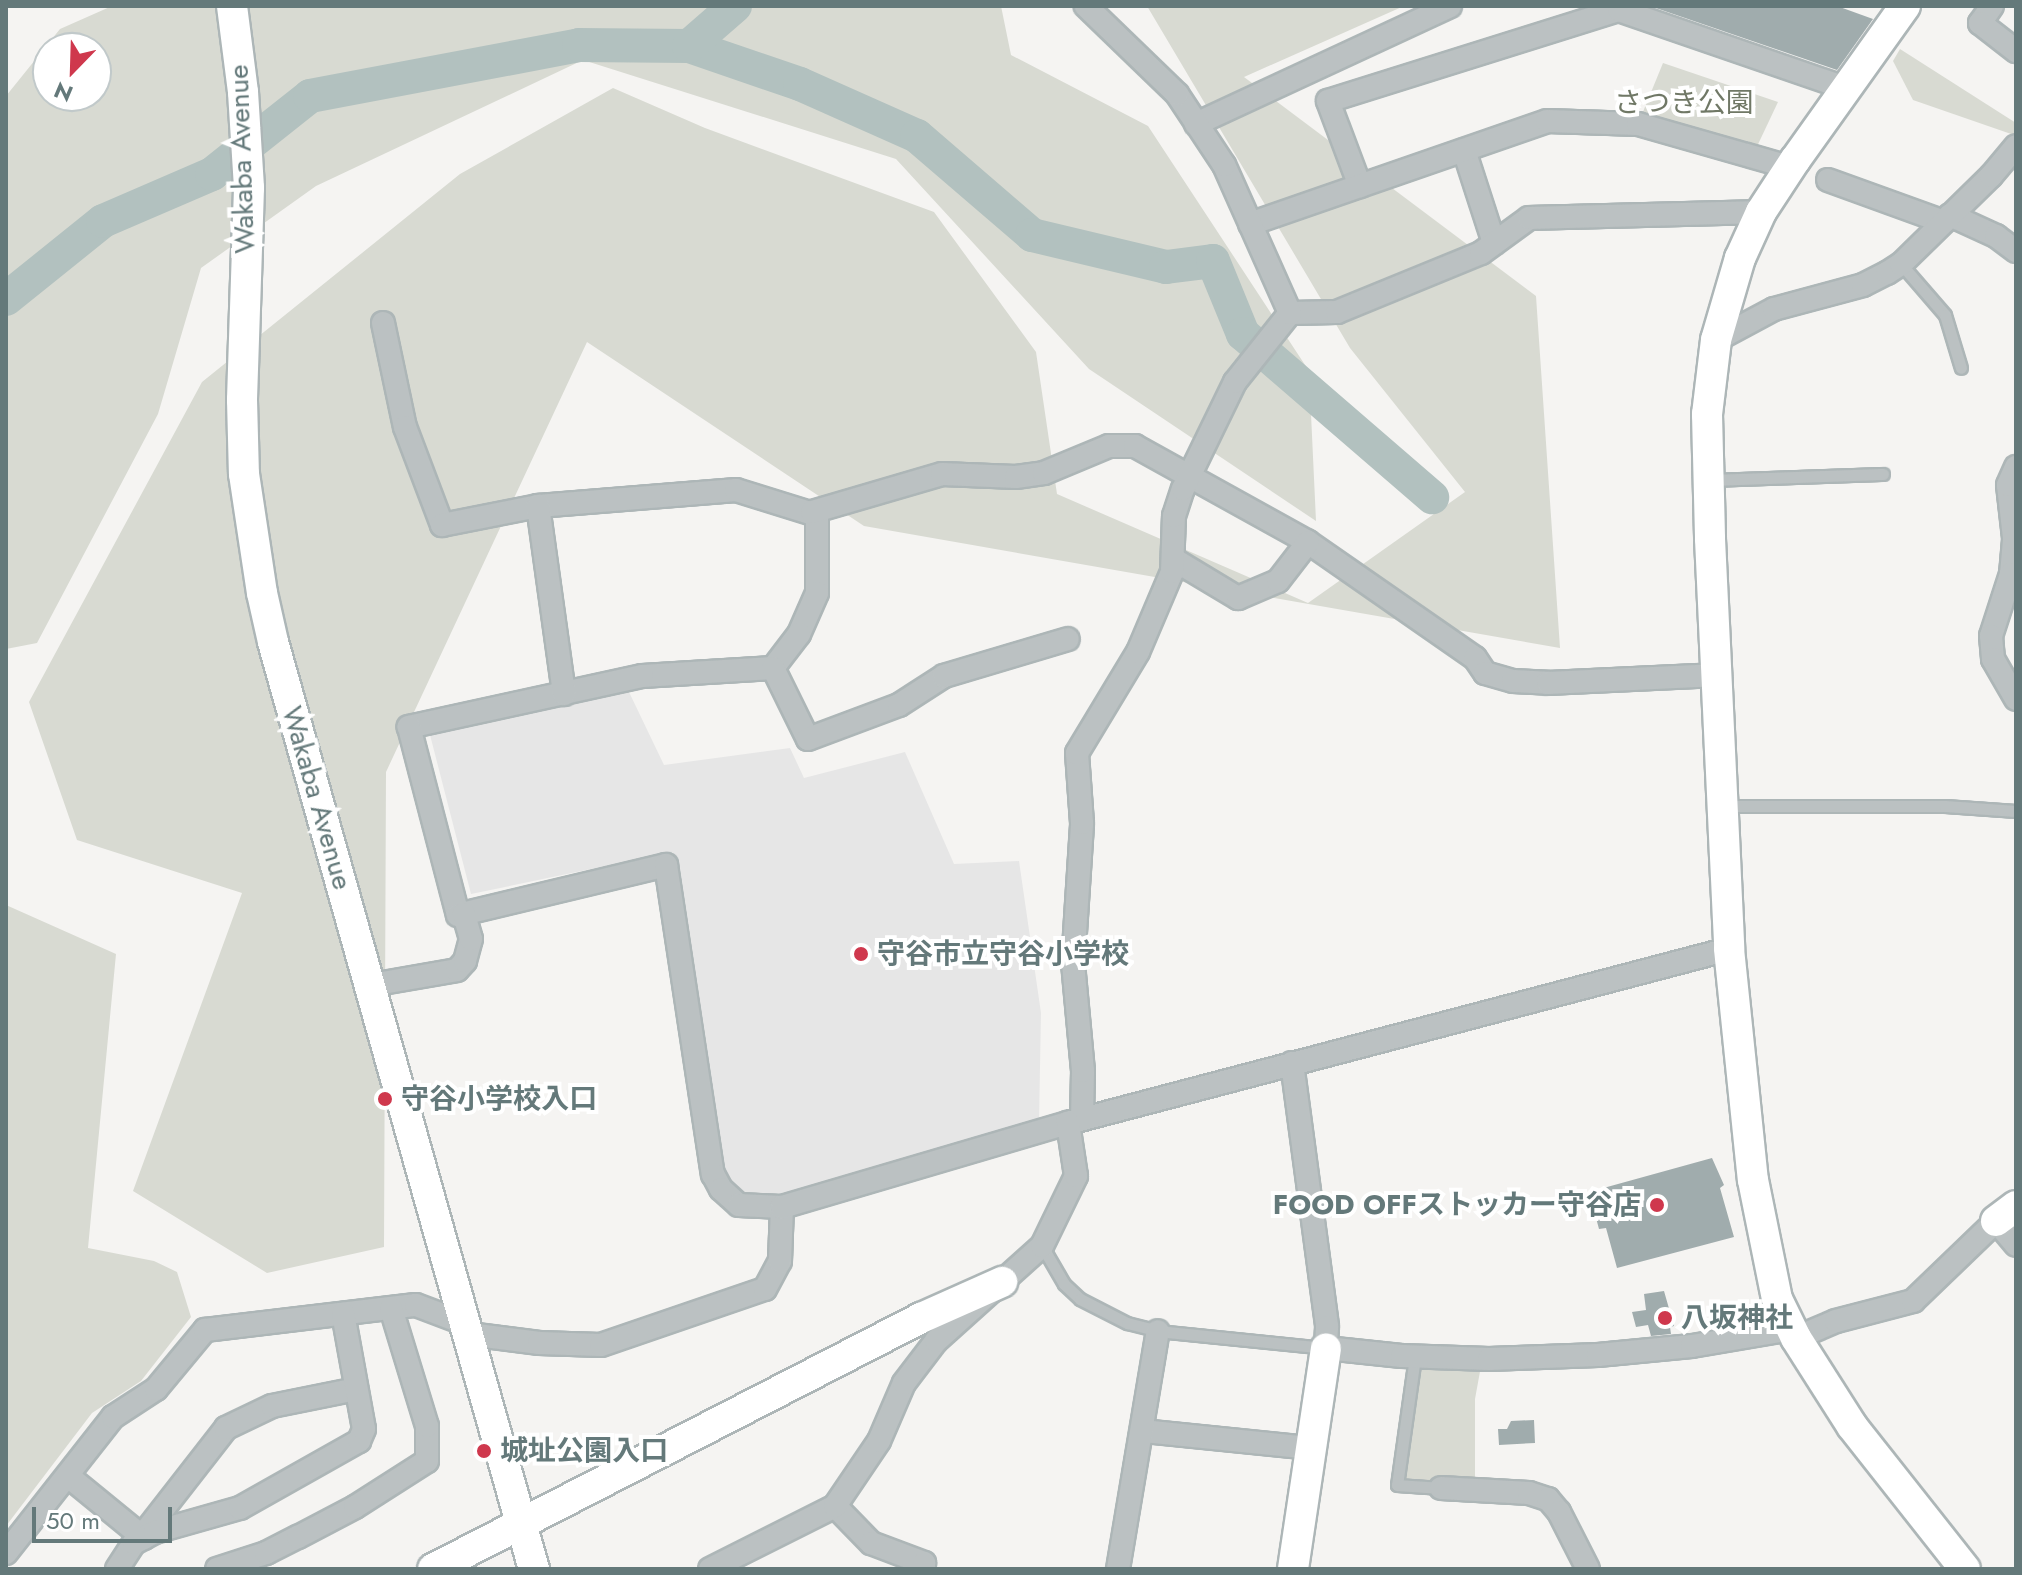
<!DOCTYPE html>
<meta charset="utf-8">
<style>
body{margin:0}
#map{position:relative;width:2022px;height:1575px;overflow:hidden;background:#f5f4f2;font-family:Jost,"Noto Sans JP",sans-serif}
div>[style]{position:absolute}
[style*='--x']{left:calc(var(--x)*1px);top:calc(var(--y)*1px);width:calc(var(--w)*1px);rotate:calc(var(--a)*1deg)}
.built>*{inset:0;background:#e6e6e6}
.green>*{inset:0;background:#d8dad2}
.river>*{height:34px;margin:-17px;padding:0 17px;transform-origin:17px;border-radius:17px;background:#b2c1bf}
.building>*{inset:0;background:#a0acad}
.roads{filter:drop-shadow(2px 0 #adb6b7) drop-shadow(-2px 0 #adb6b7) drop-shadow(0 2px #adb6b7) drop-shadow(0 -2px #adb6b7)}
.lane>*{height:11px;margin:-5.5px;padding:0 5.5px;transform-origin:5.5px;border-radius:5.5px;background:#bbc1c2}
.street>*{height:22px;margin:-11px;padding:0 11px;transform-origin:11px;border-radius:11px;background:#bbc1c2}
.secondary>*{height:30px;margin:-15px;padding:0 15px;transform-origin:15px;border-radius:15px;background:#fff}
.dots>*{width:22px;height:22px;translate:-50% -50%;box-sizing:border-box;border:4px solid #fff;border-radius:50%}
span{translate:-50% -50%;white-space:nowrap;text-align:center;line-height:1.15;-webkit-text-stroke:8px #fff;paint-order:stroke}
.park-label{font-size:28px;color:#707866}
.street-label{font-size:28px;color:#64797a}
.poi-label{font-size:28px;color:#64797a;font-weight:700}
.left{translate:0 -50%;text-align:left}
.right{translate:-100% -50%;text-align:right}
.frame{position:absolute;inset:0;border:8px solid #64797a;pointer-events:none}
.north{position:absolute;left:32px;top:32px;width:80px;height:80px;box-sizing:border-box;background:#fff;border:2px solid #c1c9ca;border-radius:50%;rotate:203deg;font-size:22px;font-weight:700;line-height:32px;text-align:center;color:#64797a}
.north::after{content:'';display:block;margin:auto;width:28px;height:36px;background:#cf384d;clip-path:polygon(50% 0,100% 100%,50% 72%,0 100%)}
.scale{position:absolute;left:32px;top:1507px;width:140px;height:36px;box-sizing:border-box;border:4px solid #64797a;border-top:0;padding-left:10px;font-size:24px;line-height:28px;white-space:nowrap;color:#64797a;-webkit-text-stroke:6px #fff;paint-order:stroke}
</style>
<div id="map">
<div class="built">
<i style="clip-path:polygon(629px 692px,664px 765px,790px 748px,804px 778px,905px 752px,954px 864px,1019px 861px,1041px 1013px,1039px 1122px,789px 1192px,758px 1196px,737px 1192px,723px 1174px,673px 852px,471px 894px,429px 731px)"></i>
</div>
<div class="green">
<i style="clip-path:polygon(evenodd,112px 6px,1001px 6px,1011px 55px,1148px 126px,1309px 371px,1316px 521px,1089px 369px,896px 159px,583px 60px,316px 186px,201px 268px,158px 414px,37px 643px,6px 649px,6px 96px,60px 29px,112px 6px,48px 48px,96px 48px,96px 96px,48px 96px,48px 48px)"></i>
<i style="clip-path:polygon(1147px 6px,1404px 6px,1244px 77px,1536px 296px,1560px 648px,864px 526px,587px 342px,386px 772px,384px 1247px,267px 1273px,133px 1191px,242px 893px,77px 840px,29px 702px,202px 382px,460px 174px,613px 88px,705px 128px,934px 212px,1036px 352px,1057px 494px,1308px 603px,1465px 492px,1350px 348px)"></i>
<i style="clip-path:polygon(1900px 49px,2016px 123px,2016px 133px,2014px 135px,1913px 100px,1893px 61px)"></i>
<i style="clip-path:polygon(1663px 63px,1778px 102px,1752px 157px,1638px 124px)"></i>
<i style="clip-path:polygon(6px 905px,116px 954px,88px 1248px,154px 1261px,177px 1272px,191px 1317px,141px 1381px,92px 1413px,6px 1526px)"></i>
<i style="clip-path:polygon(1419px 1364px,1481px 1366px,1475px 1399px,1475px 1485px,1400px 1479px)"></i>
</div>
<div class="river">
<i style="--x:689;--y:46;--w:117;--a:18.9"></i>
<i style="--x:800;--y:84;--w:128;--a:24"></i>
<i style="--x:917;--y:136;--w:152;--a:40.7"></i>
<i style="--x:1032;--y:235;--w:138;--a:13.4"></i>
<i style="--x:1166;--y:267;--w:47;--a:-7.3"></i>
<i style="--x:1213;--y:261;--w:79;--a:67.7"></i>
<i style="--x:1243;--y:334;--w:250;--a:40.8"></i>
<i style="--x:6;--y:299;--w:124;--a:-38.8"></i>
<i style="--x:103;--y:221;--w:119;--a:-23.3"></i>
<i style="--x:212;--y:174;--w:125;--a:-38.5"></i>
<i style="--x:310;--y:96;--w:274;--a:-10.7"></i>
<i style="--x:579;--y:45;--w:110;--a:0.5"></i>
<i style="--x:689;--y:46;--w:61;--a:-41"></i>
</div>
<div class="building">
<i style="clip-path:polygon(1650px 6px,1837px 6px,1873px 19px,1837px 70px)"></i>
<i style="clip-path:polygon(1712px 1158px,1724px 1185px,1720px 1188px,1734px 1237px,1617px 1268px,1606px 1228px,1599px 1229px,1589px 1192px)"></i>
<i style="clip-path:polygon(1664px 1291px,1674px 1326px,1670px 1327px,1671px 1334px,1651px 1336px,1648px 1325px,1636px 1327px,1632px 1312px,1646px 1310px,1644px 1294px)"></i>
<i style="clip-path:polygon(1534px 1420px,1535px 1443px,1499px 1445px,1498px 1429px,1507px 1429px,1511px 1421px)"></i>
</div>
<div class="roads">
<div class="lane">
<i style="--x:1901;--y:264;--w:67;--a:49.2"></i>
<i style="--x:1945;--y:315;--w:55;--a:73.2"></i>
<i style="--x:1709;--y:480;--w:174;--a:-2"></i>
<i style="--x:1725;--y:806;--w:220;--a:0"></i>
<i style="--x:1945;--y:806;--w:71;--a:4"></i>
<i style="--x:1042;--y:1246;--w:44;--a:59.9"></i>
<i style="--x:1064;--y:1284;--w:22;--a:43"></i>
<i style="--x:1080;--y:1299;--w:53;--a:27.1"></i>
<i style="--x:1127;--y:1323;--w:32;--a:14"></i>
<i style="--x:1158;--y:1331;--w:169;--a:5.8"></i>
<i style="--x:1415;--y:1357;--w:129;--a:98"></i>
<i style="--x:1397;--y:1485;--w:44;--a:3.9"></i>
</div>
<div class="street">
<i style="--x:1992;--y:6;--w:21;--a:125"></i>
<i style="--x:1980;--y:23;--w:46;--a:37.9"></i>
<i style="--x:1196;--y:124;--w:280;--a:-24.9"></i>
<i style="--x:1464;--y:150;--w:98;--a:72.1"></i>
<i style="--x:1828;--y:180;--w:123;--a:19.9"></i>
<i style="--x:1360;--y:186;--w:91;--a:-110.6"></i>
<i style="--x:1328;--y:101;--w:305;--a:-17.4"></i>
<i style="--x:1619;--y:10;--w:240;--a:19"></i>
<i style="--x:1950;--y:215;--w:51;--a:24.5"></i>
<i style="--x:1996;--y:236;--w:25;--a:37"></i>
<i style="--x:1250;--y:224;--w:314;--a:-19.1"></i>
<i style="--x:1547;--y:121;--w:91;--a:1.9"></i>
<i style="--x:1638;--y:124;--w:157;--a:15.9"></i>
<i style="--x:1290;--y:313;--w:47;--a:-1.2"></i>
<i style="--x:1337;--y:312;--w:156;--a:-22.3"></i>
<i style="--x:1481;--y:253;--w:59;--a:-36.1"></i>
<i style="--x:1529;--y:218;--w:232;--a:-1.5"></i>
<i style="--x:383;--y:323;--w:106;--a:78.1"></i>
<i style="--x:405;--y:427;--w:105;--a:69.3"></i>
<i style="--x:442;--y:525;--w:98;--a:-11.2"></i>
<i style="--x:538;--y:506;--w:199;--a:-4.6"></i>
<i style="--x:736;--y:490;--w:85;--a:17.2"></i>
<i style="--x:817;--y:515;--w:78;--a:90"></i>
<i style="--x:817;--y:593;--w:45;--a:113.7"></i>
<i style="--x:799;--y:634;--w:43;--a:127.4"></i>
<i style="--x:773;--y:668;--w:131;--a:176.5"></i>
<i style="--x:642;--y:676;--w:239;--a:167.7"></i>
<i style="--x:409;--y:727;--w:194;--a:75.4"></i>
<i style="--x:458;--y:915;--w:214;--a:-13.5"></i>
<i style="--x:666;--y:865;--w:313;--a:81.4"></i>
<i style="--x:713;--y:1174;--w:17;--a:62"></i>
<i style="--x:721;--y:1189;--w:24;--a:42"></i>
<i style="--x:739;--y:1205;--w:43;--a:2.7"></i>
<i style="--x:1716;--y:340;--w:66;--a:-28.1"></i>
<i style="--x:1774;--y:309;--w:92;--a:-15.1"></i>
<i style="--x:1863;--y:285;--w:27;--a:-27"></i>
<i style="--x:1887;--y:273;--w:17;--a:-33"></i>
<i style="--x:1901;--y:264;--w:126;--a:-44.4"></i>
<i style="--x:1991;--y:176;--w:39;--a:-50"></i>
<i style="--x:538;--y:506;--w:190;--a:82.1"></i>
<i style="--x:812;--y:512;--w:135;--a:-16.3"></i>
<i style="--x:942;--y:474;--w:74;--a:2.3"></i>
<i style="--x:1016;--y:477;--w:28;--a:-8"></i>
<i style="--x:1044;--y:473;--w:70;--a:-22.6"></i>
<i style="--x:1109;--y:446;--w:26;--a:0"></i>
<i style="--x:1135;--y:446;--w:198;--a:29"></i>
<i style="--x:1308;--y:542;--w:203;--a:34.8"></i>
<i style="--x:1475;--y:658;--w:18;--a:56"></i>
<i style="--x:1485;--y:673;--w:29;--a:16"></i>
<i style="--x:1513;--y:681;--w:35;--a:3"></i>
<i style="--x:1548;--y:683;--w:170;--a:-2.7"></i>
<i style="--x:1173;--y:559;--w:76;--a:31"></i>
<i style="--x:1238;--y:598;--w:43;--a:-23"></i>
<i style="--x:1278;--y:581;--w:49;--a:-52.4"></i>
<i style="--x:2011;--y:574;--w:36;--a:-85"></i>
<i style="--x:2014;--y:538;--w:53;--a:-96.5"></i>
<i style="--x:2008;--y:485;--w:20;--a:-66"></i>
<i style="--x:2016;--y:574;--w:5;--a:180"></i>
<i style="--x:2011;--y:574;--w:65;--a:107.9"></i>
<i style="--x:1991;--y:636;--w:23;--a:85"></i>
<i style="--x:1993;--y:659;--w:46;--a:60.1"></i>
<i style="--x:773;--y:668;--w:79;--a:63.8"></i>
<i style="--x:808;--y:739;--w:97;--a:-20.5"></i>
<i style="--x:899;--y:705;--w:54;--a:-32.8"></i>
<i style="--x:944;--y:676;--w:129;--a:-16.6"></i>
<i style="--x:371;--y:985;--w:87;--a:-9.9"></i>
<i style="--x:457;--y:970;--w:12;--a:-48"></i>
<i style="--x:465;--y:961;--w:23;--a:-75"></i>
<i style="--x:471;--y:939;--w:26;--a:-106"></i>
<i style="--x:1292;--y:1063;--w:266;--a:82.4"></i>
<i style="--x:1327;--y:1327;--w:21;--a:93"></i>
<i style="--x:1326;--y:1348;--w:76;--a:6"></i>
<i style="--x:1402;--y:1356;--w:87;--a:2"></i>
<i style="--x:1489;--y:1359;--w:109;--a:-2.1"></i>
<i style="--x:1598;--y:1355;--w:94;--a:-5.5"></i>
<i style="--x:1692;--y:1346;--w:100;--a:-9.7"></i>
<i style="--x:1082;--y:1119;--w:48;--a:-88.8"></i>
<i style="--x:1083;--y:1071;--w:107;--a:-95.3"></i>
<i style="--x:1073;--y:964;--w:141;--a:-86.3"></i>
<i style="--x:1082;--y:823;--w:70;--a:-94.1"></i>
<i style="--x:1077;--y:753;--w:118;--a:-58.9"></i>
<i style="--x:1138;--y:652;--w:87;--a:-67"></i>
<i style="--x:1172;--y:572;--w:56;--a:-88"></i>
<i style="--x:1174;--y:516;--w:28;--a:-72"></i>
<i style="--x:1183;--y:489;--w:119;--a:-64.1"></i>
<i style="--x:1235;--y:382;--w:88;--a:-51.4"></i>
<i style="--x:1290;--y:313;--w:162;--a:-114"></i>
<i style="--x:1224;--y:165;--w:85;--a:-123.5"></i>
<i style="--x:1177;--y:94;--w:127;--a:-136"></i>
<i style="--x:469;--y:1334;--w:71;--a:7.3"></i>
<i style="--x:539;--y:1343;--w:62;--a:1.8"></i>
<i style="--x:601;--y:1345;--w:173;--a:-18.9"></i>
<i style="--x:765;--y:1289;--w:32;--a:-62"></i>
<i style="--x:780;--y:1261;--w:54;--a:-87.9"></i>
<i style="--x:782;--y:1207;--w:298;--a:-16.4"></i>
<i style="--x:1068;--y:1123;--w:684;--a:-14.75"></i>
<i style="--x:1796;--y:1338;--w:43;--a:-23"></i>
<i style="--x:1836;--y:1321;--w:80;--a:-14.6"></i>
<i style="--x:1913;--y:1301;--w:115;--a:-43.9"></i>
<i style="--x:1996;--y:1221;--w:31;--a:50"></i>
<i style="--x:1143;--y:1431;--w:168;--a:5.8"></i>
<i style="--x:68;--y:1476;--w:98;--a:39.2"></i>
<i style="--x:1441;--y:1488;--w:88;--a:3.3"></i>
<i style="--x:1529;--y:1493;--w:20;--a:18"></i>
<i style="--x:1548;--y:1499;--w:17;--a:50"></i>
<i style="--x:1559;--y:1512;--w:64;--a:63"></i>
<i style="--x:835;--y:1506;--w:52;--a:45.8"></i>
<i style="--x:871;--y:1543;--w:57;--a:20.7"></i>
<i style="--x:924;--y:1563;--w:6;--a:90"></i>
<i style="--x:142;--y:1536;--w:137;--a:-52.1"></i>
<i style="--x:226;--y:1428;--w:51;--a:-25.6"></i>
<i style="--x:272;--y:1406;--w:86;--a:-11.4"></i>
<i style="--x:6;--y:1553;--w:173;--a:-51.8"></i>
<i style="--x:113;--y:1417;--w:51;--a:-33.1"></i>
<i style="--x:156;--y:1389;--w:77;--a:-50.3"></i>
<i style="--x:205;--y:1330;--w:212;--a:-6.8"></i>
<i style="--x:416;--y:1305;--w:53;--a:20.8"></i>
<i style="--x:117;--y:1569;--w:31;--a:-57"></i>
<i style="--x:134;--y:1543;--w:24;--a:-28"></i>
<i style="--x:155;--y:1532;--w:88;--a:-15.8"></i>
<i style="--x:240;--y:1508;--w:137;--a:-29.4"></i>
<i style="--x:359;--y:1441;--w:13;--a:-67"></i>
<i style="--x:364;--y:1429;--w:117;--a:-100.3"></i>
<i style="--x:217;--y:1569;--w:52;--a:-18.1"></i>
<i style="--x:266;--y:1553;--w:36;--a:-27"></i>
<i style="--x:298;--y:1537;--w:64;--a:-27.8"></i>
<i style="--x:355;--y:1507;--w:85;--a:-32.6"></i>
<i style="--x:427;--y:1461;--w:35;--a:-90"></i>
<i style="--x:427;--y:1426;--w:123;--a:-107"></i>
<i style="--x:710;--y:1569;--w:140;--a:-26.7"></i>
<i style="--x:835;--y:1506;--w:78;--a:-55.9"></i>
<i style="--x:879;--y:1441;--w:63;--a:-66.7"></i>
<i style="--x:904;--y:1383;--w:53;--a:-52.7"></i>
<i style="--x:936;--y:1341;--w:142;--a:-41.9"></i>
<i style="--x:1042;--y:1246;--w:78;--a:-64.1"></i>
<i style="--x:1076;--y:1176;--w:54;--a:-98.6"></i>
<i style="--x:1118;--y:1569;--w:241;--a:-80.5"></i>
</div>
<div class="secondary">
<i style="--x:232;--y:6;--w:87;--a:82.7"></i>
<i style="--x:243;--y:92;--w:96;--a:86.4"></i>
<i style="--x:249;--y:188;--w:212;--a:91.9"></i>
<i style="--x:242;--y:400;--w:74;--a:88.5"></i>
<i style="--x:244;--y:474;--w:120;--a:81.4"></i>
<i style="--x:262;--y:593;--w:50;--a:77.3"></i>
<i style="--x:273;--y:642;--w:963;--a:74.28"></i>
<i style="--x:1905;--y:6;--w:189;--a:125.5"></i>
<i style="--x:1795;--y:160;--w:62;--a:123.2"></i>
<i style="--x:1761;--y:212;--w:51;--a:114.5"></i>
<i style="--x:1740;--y:258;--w:85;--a:106.3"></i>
<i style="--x:1716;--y:340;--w:75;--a:96.9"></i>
<i style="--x:1707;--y:414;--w:125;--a:88.6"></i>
<i style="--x:1710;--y:539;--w:410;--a:87.3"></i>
<i style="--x:1729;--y:949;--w:232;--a:84.1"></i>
<i style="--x:1753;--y:1180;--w:121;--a:78.6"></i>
<i style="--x:1777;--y:1299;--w:43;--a:64"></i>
<i style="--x:1796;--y:1338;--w:104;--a:57.5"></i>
<i style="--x:1852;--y:1426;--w:182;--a:51.7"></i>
<i style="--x:1996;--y:1221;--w:25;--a:-37"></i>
<i style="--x:433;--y:1569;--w:549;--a:-27.22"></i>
<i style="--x:921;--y:1318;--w:89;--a:-24"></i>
<i style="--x:1293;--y:1569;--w:223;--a:-81.5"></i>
</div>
</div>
<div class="dots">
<i style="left:861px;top:954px;background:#cf384d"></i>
<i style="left:385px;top:1099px;background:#cf384d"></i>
<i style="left:1657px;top:1205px;background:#cf384d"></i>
<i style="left:1665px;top:1318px;background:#cf384d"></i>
<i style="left:484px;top:1451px;background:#cf384d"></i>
</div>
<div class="park-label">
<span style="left:1684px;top:103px">さつき公園</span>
</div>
<div class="street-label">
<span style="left:242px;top:159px;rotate:-92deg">Wakaba Avenue</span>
<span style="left:317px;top:798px;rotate:74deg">Wakaba Avenue</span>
</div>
<div class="poi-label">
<span class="left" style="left:877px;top:954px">守谷市立守谷小学校</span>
<span class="left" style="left:401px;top:1099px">守谷小学校入口</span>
<span class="right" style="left:1641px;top:1205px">FOOD OFFストッカー守谷店</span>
<span class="left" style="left:1681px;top:1318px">八坂神社</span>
<span class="left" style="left:500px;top:1451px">城址公園入口</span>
</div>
<div class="frame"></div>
<div class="north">N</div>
<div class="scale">50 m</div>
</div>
